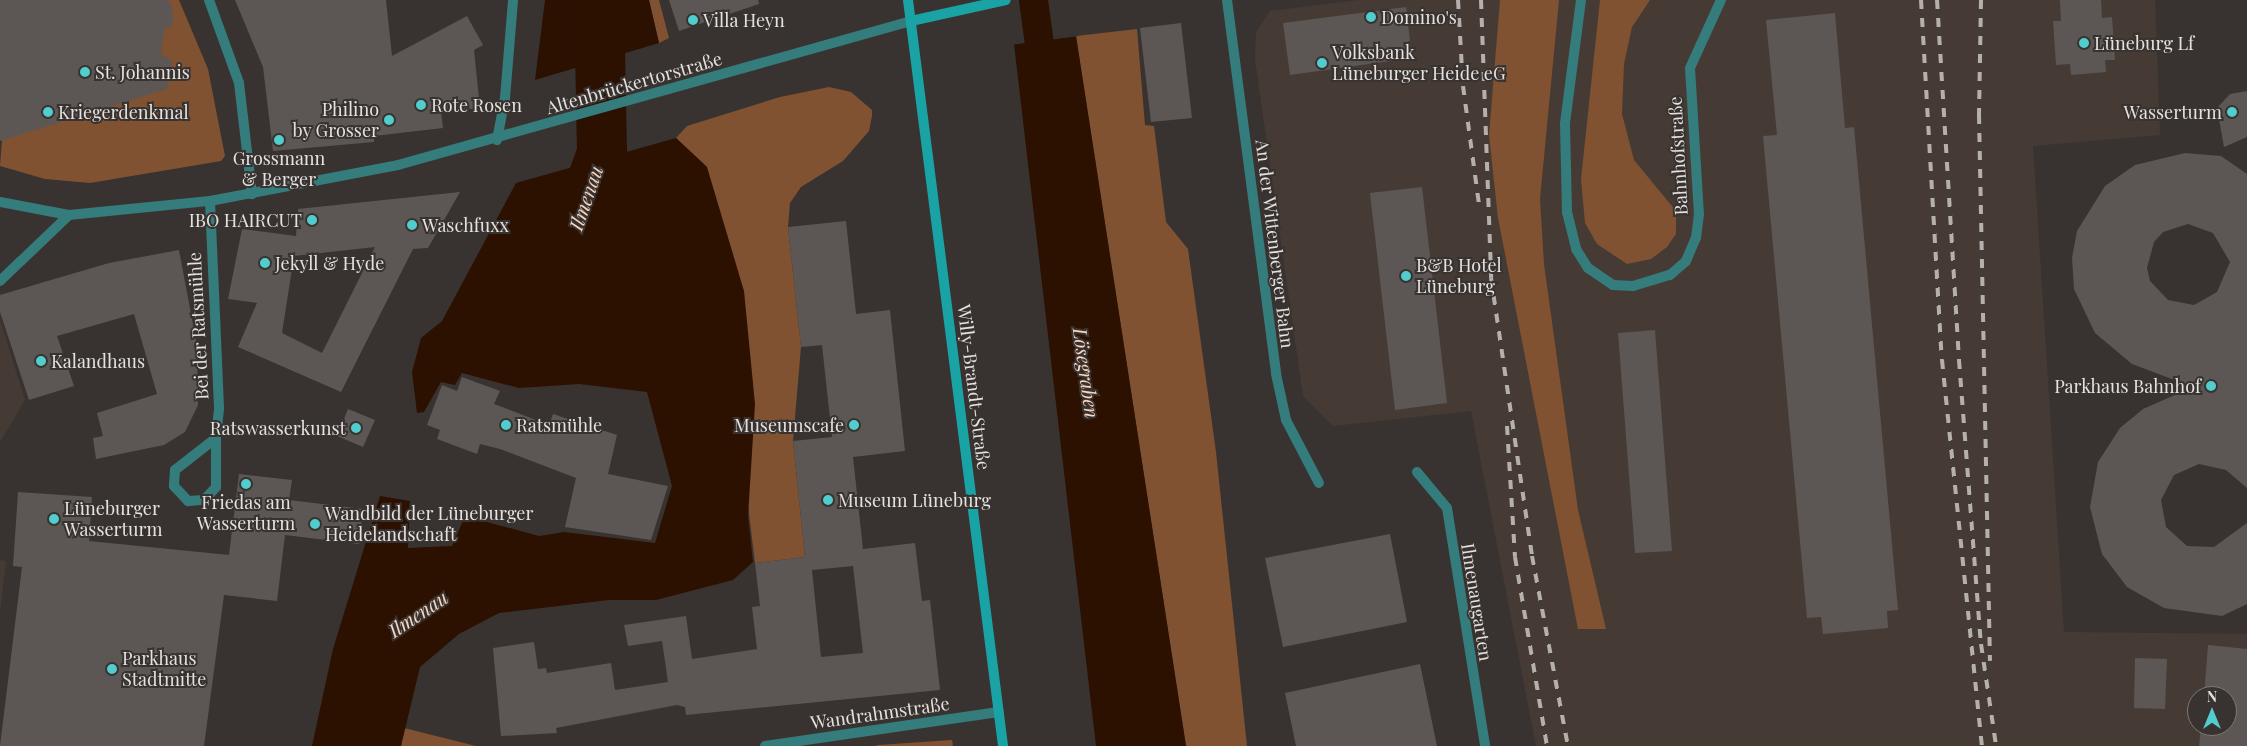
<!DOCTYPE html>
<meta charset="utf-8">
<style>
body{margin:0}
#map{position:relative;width:2247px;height:746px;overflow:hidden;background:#383330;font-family:"Playfair Display",serif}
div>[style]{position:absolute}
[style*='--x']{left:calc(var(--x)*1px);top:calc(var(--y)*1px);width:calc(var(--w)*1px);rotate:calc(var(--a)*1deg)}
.built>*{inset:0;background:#453b34}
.green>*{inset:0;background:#805231}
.water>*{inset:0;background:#2c1000}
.pier>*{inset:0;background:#383330}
.canal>*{height:29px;margin:-14.5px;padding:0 14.5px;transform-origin:14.5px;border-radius:14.5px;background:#2c1000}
.river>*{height:50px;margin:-25px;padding:0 25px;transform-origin:25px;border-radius:25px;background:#2c1000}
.building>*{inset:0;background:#5c5754}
.pedestrian>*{height:10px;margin:-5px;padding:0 5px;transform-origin:5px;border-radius:5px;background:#357c7c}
.minor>*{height:10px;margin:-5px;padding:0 5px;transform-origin:5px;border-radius:5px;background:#357c7c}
.secondary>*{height:10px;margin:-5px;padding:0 5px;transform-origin:5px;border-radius:5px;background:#1aa3a4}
.rail>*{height:4px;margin-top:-2px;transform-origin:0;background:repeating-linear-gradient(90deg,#b4b0ae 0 9px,transparent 0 18px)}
.dots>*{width:14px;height:14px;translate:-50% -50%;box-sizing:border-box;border:2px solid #383330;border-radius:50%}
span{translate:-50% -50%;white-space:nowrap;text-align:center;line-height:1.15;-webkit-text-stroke:4px #383330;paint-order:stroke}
.poi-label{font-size:18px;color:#e4e1df}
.left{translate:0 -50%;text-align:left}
.right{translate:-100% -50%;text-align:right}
.street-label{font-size:18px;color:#e4e1df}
.water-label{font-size:19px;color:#fbd7c0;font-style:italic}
.north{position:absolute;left:2187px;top:686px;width:50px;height:50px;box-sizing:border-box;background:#383330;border:1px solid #7d7976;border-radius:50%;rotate:0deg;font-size:14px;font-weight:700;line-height:20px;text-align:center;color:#e4e1df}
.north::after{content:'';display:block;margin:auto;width:18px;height:22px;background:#52cdcd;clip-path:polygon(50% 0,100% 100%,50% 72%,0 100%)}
</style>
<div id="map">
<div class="built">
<i style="clip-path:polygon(evenodd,1359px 0,2155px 0,2160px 135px,2033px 146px,2064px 632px,2247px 634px,2247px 746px,1536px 746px,1471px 411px,1333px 426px,1303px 396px,1255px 59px,1256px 32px,1270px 11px,1359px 0,2197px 696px,2227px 696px,2227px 726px,2197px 726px,2197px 696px)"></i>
<i style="clip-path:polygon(0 320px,25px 400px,0 442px)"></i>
<i style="clip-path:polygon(0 560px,6px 561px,0 612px)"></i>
</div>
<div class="green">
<i style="clip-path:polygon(167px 0,179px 0,208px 69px,225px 156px,221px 161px,90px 183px,45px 179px,0 166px,2px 140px,166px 58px,160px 58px,154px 38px,172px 12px)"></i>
<i style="clip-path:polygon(649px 0,659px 0,669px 38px,659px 43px)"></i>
<i style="clip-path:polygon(1500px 0,1559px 0,1540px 199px,1544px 264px,1578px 510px,1606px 629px,1578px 629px,1498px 218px,1489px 135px)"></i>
<i style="clip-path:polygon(1600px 0,1650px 0,1632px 27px,1624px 64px,1622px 114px,1634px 160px,1676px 211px,1676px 234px,1667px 247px,1651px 259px,1627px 264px,1597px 244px,1585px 223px,1581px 179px)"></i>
<i style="clip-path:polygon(1137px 29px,1145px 125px,1154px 126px,1166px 222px,1188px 249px,1216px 452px,1247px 746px,1186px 746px,1076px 36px)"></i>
<i style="clip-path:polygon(829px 87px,851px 92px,872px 110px,872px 116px,869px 131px,843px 161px,801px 187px,790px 203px,788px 227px,801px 347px,793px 441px,805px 557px,755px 563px,707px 167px,676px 138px,687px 126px,780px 97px)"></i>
<i style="clip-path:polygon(404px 728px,476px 746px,401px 746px)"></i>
<i style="clip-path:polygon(952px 740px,953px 746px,875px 746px,878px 745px)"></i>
</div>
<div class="water">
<i style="clip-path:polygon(545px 0,649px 0,659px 43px,535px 80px)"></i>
<i style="clip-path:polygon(1076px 36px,1186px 746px,1096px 746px,1014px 44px)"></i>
<i style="clip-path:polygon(676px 138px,707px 167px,744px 291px,755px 404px,748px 517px,753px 562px,733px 580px,656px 600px,609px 600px,499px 613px,459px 634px,420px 667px,401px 746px,312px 746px,333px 649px,380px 496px,410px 501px,408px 548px,452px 546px,465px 516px,539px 536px,564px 532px,655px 543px,672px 486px,647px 392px,579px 384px,519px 388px,462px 373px,455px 385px,441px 382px,424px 412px,417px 413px,412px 372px,421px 338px,442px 321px,516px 183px)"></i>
</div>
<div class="pier">
<i style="clip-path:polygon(1076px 34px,1079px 36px,1011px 45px,1013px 42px)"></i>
</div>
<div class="canal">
<i style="--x:1033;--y:0;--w:81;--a:82.2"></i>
<i style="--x:572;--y:191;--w:48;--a:-51.7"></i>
<i style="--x:602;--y:153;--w:45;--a:63.4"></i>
</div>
<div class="river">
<i style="--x:576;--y:225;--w:77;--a:-70.1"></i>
<i style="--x:602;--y:153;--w:153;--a:-91.1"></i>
</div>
<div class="building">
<i style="clip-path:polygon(0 0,167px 0,172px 5px,173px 24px,164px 30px,161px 54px,172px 61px,167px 89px,0 141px)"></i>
<i style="clip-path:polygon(235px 0,386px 0,392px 56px,467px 16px,483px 45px,474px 50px,480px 108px,441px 112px,443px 128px,374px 136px,374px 142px,273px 151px,263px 67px)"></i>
<i style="clip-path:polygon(669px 0,758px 0,759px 4px,679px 31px)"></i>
<i style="clip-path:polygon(2060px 0,2101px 0,2102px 18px,2112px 17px,2115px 60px,2105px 60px,2106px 72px,2071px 75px,2070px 64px,2056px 65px,2053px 21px,2061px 21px)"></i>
<i style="clip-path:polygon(1406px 7px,1412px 58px,1290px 75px,1283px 23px)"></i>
<i style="clip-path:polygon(1835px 13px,1845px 128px,1854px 127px,1898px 610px,1887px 611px,1888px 628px,1823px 634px,1821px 617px,1807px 618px,1763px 136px,1777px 135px,1766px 20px)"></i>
<i style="clip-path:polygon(1181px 23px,1192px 118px,1151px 122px,1140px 28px)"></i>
<i style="clip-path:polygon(2247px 91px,2247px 137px,2224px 147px,2217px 108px,2230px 94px)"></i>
<i style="clip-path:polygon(evenodd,2185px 153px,2221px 156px,2247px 174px,2247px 488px,2226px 470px,2199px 464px,2174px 475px,2161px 500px,2166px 527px,2187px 546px,2214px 547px,2247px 523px,2247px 604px,2222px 616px,2164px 608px,2127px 587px,2102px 554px,2090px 507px,2098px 462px,2120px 428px,2143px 409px,2193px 387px,2132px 364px,2095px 333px,2074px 289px,2072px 258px,2077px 231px,2105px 186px,2135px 165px,2185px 153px,2188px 224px,2213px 233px,2230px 262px,2217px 292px,2194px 305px,2168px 300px,2150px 281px,2147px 268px,2154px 242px,2163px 232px,2188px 224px)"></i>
<i style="clip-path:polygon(1422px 187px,1447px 403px,1395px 410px,1370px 193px)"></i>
<i style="clip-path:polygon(evenodd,460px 192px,428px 248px,413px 249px,341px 392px,238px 347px,257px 303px,228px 299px,242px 229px,296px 236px,298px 209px,460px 192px,375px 247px,322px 353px,282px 333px,294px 256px,375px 247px)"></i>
<i style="clip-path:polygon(evenodd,846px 221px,856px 314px,890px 310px,905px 451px,853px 457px,863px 549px,915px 543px,922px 601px,930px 600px,940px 690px,686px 715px,685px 707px,677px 705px,556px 728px,557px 733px,501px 736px,493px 648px,534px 642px,538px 669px,546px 668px,547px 673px,611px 663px,615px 690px,668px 682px,662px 641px,628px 646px,624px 625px,686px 616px,692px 659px,757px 649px,752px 607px,760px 606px,755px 563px,805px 557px,793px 441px,832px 437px,822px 345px,801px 347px,788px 227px,846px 221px,853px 566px,863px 653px,821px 657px,812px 570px,853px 566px)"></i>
<i style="clip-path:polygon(179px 250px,197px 346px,198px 405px,185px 432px,164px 445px,96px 459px,93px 438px,103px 436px,97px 413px,157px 394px,134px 314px,57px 336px,74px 386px,29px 400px,0 312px,0 295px,109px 263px)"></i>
<i style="clip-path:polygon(1655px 330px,1672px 551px,1635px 553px,1618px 333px)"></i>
<i style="clip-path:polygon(462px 377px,500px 391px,494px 404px,549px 425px,553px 414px,617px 435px,608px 474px,668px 486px,651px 540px,565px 527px,576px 478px,500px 449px,480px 444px,477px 454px,437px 439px,440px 430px,427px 425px,442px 385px,457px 391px)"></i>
<i style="clip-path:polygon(348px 409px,375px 420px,363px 447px,337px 436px)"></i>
<i style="clip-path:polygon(239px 474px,292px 480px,289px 500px,363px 509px,359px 544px,285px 535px,277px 601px,224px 595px,204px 746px,0 746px,22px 567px,13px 566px,18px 492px,92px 497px,89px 541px,229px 555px)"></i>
<i style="clip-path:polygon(1390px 534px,1407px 622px,1283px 647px,1265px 558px)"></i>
<i style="clip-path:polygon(2208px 645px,2247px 649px,2247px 746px,2199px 746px,2201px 726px,2227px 726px,2227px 696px,2204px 696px)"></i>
<i style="clip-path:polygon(2135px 658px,2167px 659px,2165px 709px,2134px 708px)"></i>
<i style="clip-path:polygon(1420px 664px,1437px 746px,1296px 746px,1285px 693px)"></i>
</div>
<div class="pedestrian">
<i style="--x:0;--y:202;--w:70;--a:10.7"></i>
<i style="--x:0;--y:281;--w:29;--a:-44"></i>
</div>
<div class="minor">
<i style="--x:209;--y:0;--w:88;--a:70.1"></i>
<i style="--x:239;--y:83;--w:112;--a:83.3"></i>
<i style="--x:1227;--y:0;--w:377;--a:82.5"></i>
<i style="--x:1276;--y:374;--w:47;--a:77.7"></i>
<i style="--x:1286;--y:420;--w:71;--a:62.4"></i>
<i style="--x:1581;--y:0;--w:125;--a:97.4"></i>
<i style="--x:1565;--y:124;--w:88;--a:88.7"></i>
<i style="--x:1567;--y:212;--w:38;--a:76"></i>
<i style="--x:1576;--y:249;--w:22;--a:58"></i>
<i style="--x:1588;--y:268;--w:30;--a:34"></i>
<i style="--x:1613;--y:285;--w:20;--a:3"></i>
<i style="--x:1633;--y:286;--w:39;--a:-17"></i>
<i style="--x:1670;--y:275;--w:21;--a:-41"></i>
<i style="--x:1686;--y:261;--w:25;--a:-67"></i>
<i style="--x:1696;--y:238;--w:23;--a:-83"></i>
<i style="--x:1699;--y:215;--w:147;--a:-93.5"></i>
<i style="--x:1690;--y:68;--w:75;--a:-65.5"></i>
<i style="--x:497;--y:140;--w:43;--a:-79.2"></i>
<i style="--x:505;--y:98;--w:98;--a:-85.3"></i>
<i style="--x:210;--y:201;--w:208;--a:87.5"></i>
<i style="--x:219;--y:409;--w:29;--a:96"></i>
<i style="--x:216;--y:438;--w:52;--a:142"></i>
<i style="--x:175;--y:470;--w:16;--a:94"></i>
<i style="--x:174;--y:486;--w:21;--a:47"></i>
<i style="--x:188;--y:501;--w:16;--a:-4"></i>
<i style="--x:204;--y:500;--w:18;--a:-47"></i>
<i style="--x:216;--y:487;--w:49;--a:-90"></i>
<i style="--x:21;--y:261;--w:66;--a:-43.8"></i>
<i style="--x:69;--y:215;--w:142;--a:-5.7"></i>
<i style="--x:210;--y:201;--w:191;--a:-10.8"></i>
<i style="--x:398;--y:165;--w:533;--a:-15.68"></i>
<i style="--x:1417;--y:472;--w:47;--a:50.2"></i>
<i style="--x:1447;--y:508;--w:241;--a:80.9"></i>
<i style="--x:765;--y:746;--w:236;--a:-8.3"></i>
</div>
<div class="secondary">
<i style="--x:908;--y:0;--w:752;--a:82.74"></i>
<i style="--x:911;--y:21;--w:97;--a:-12.5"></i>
</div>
<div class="rail">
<i style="--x:1458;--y:0;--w:86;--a:86.7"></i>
<i style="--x:1463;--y:86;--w:119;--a:82.3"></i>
<i style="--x:1481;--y:0;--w:278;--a:87.9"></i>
<i style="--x:1491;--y:278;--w:281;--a:81.6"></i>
<i style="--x:1532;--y:556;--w:193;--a:79.3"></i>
<i style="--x:1921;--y:0;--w:361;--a:86.7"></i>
<i style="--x:1942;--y:360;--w:388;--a:84.1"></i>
<i style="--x:1937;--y:0;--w:361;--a:86.5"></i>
<i style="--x:1959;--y:360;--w:285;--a:85.6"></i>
<i style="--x:1981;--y:644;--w:103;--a:81.6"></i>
<i style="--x:1981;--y:0;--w:115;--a:91"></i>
<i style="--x:1979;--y:115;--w:546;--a:88.85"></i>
<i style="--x:1507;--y:426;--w:131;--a:86.5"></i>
<i style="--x:1515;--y:557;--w:192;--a:80.4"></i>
</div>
<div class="dots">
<i style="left:1371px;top:17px;background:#52cdcd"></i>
<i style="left:693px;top:20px;background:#52cdcd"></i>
<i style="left:2084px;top:43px;background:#52cdcd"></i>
<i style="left:1322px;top:63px;background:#52cdcd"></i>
<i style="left:85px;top:72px;background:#52cdcd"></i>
<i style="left:421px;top:105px;background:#52cdcd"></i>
<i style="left:48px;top:112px;background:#52cdcd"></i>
<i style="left:2232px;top:112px;background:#52cdcd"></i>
<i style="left:389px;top:120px;background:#52cdcd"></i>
<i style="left:279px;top:140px;background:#52cdcd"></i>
<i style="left:312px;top:220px;background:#52cdcd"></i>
<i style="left:412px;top:225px;background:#52cdcd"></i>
<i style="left:265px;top:263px;background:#52cdcd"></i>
<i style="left:1406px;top:276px;background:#52cdcd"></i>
<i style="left:41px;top:361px;background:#52cdcd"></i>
<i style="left:2211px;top:386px;background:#52cdcd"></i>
<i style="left:506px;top:425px;background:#52cdcd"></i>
<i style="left:854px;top:425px;background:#52cdcd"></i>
<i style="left:356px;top:428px;background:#52cdcd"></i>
<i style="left:246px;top:484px;background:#52cdcd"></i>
<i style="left:828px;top:500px;background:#52cdcd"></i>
<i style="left:54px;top:519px;background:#52cdcd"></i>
<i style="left:315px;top:524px;background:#52cdcd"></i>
<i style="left:112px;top:669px;background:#52cdcd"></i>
</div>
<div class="poi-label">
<span class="left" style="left:1381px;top:17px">Domino's</span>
<span class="left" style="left:703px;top:20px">Villa Heyn</span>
<span class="left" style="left:2094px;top:43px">Lüneburg Lf</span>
<span class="left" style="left:1332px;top:63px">Volksbank<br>Lüneburger Heide eG</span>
<span class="left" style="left:95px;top:72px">St. Johannis</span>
<span class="left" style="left:431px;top:105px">Rote Rosen</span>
<span class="right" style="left:379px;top:120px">Philino<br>by Grosser</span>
<span class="left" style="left:58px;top:112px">Kriegerdenkmal</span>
<span class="right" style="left:2222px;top:112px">Wasserturm</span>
<span style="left:279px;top:169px">Grossmann<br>&amp; Berger</span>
<span class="right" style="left:302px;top:220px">IBO HAIRCUT</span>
<span class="left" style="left:422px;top:225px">Waschfuxx</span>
<span class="left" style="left:275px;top:263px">Jekyll &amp; Hyde</span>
<span class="left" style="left:1416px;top:276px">B&amp;B Hotel<br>Lüneburg</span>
<span class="left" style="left:51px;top:361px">Kalandhaus</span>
<span class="right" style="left:2201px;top:386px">Parkhaus Bahnhof</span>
<span class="left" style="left:516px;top:425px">Ratsmühle</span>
<span class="right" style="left:844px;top:425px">Museumscafe</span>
<span class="right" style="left:346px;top:428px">Ratswasserkunst</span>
<span class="left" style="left:838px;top:500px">Museum Lüneburg</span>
<span style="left:246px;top:513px">Friedas am<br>Wasserturm</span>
<span class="left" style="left:64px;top:519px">Lüneburger<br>Wasserturm</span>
<span class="left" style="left:325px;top:524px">Wandbild der Lüneburger<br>Heidelandschaft</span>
<span class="left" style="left:122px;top:669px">Parkhaus<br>Stadtmitte</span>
</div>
<div class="street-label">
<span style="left:634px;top:83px;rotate:-16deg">Altenbrückertorstraße</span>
<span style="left:1678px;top:156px;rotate:-93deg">Bahnhofstraße</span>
<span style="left:1275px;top:244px;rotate:83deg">An der Wittenberger Bahn</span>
<span style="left:198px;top:326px;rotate:-93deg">Bei der Ratsmühle</span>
<span style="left:974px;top:387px;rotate:83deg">Willy-Brandt-Straße</span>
<span style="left:1477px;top:602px;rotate:81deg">Ilmenaugarten</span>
<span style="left:880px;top:713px;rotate:-8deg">Wandrahmstraße</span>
</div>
<div class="water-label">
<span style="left:586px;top:198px;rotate:-71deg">Ilmenau</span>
<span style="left:1086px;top:373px;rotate:82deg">Lösegraben</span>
<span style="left:418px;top:614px;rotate:-34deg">Ilmenau</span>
</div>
<div class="north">N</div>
</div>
